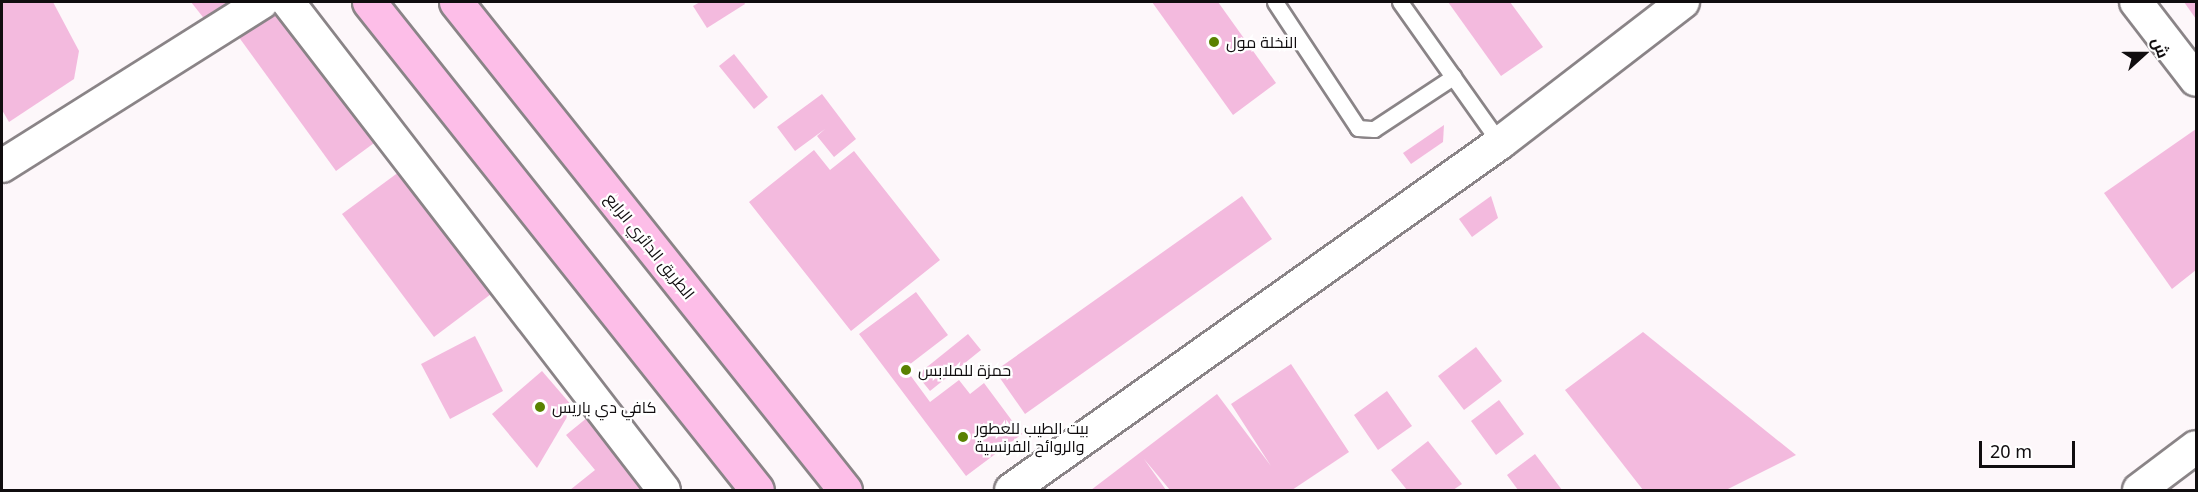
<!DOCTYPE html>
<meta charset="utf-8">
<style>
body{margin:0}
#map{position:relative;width:2198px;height:492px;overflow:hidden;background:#fdf7fa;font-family:"Noto Sans",Cairo,sans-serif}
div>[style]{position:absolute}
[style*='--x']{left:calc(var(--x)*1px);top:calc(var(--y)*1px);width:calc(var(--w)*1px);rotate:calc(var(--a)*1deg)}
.building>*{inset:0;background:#f3bade}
.roads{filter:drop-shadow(2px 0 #8a8487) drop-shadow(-2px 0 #8a8487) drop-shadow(0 2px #8a8487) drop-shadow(0 -2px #8a8487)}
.lane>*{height:15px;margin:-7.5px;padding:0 7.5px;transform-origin:7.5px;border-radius:7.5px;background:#fff}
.street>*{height:32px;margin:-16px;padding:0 16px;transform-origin:16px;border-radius:16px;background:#fff}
.primary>*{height:33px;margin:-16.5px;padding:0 16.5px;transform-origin:16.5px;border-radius:16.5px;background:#fdbee8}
.dots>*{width:16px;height:16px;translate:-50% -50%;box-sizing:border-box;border:3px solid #fff;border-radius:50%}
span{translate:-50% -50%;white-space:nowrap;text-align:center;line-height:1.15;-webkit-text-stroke:4.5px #fff;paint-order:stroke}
.poi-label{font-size:16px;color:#100d0f}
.left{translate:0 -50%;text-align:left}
.street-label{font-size:16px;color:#100d0f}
.frame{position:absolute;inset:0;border:3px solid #100d0f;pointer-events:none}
.north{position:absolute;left:2114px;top:24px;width:60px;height:60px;-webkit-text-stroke:4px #fff;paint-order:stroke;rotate:69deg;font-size:16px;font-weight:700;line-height:24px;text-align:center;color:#100d0f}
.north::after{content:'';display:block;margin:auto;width:21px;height:27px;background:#100d0f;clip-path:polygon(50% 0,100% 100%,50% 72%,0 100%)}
.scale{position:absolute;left:1979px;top:441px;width:96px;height:27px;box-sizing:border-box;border:3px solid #100d0f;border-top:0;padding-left:8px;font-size:18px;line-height:21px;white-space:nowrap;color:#100d0f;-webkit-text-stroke:4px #fff;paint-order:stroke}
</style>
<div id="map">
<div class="building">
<i style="clip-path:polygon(2px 2px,53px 2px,79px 51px,74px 79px,9px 122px,2px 110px)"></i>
<i style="clip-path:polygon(191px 2px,226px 2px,232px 9px,210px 26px)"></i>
<i style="clip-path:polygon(700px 2px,744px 2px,745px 4px,707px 28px,693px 6px)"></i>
<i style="clip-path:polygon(1152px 2px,1218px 2px,1276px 83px,1233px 115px)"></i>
<i style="clip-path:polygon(1448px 2px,1510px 2px,1543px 47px,1501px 76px)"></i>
<i style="clip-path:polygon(2184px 2px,2196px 2px,2196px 19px)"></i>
<i style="clip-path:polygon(283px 3px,385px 135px,336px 171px,238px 36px)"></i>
<i style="clip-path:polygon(734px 54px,768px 97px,754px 109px,719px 66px)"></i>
<i style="clip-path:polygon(822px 94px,856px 139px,834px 157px,817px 136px,825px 129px,795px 151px,777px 127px)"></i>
<i style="clip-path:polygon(1444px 125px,1443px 142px,1411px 164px,1403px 153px)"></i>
<i style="clip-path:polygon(2196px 129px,2196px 270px,2172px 289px,2104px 193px)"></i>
<i style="clip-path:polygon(814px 150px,830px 170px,854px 151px,940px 260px,851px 331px,749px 202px)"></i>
<i style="clip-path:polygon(407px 166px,499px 288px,434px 337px,342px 214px)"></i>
<i style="clip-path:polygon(1242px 196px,1272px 239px,1025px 414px,995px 371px)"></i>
<i style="clip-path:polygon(1491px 196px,1498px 218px,1472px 237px,1459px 219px)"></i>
<i style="clip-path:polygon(916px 292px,948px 335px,905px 368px,930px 402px,959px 380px,970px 394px,984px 383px,1022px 434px,966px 476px,859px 334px)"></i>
<i style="clip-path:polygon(1643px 332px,1796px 455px,1726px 490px,1643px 490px,1565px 390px)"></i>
<i style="clip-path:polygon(968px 334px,981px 350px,930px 391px,917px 375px)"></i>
<i style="clip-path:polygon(475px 336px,503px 391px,450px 419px,421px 364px)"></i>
<i style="clip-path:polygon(1476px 347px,1502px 381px,1464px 410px,1438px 376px)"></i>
<i style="clip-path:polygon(1291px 364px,1349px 452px,1292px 490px,1170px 490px,1144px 459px,1166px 490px,1091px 490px,1217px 394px,1271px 466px,1231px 404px)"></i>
<i style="clip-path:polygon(542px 371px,573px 407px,537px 468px,492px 414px)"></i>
<i style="clip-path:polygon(1387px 391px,1412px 426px,1378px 450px,1354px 415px)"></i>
<i style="clip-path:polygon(1499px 400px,1524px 434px,1496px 455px,1471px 421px)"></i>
<i style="clip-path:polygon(588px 417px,650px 490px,570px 490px,595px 470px,566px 435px)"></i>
<i style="clip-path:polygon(1428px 441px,1462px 484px,1453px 490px,1407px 490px,1391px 470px)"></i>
<i style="clip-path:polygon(1535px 454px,1562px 490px,1518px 490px,1507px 475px)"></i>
</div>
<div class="roads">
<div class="lane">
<i style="--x:1275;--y:2;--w:151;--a:56.6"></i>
<i style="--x:1358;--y:128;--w:16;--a:4"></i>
<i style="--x:1374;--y:129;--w:95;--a:-33.4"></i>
<i style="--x:1400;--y:2;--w:173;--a:54.7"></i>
</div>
<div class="street">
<i style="--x:288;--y:2;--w:616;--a:52.39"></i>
<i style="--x:2136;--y:2;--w:98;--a:52.4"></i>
<i style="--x:2;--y:166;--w:307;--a:-32.2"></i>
<i style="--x:1011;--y:490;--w:600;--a:-35.36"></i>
<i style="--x:1500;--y:143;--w:231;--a:-37.6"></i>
<i style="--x:2139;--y:490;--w:71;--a:-37"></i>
</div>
<div class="primary">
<i style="--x:369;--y:2;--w:623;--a:51.51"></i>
<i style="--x:456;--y:2;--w:624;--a:51.44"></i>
</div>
</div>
<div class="dots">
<i style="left:1214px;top:42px;background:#598101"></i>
<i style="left:906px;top:370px;background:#598101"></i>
<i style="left:540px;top:407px;background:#598101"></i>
<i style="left:963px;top:437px;background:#598101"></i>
</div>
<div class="poi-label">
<span class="left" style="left:1226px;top:42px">النخلة مول</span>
<span class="left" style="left:918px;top:370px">حمزة للملابس</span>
<span class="left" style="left:552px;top:407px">كافي دي باريس</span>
<span class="left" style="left:975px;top:437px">بيت الطيب للعطور<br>والروائح الفرنسية</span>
</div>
<div class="street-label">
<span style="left:650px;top:246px;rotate:51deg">الطريق الدائري الرابع</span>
</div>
<div class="frame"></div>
<div class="north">ش</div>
<div class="scale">20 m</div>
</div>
